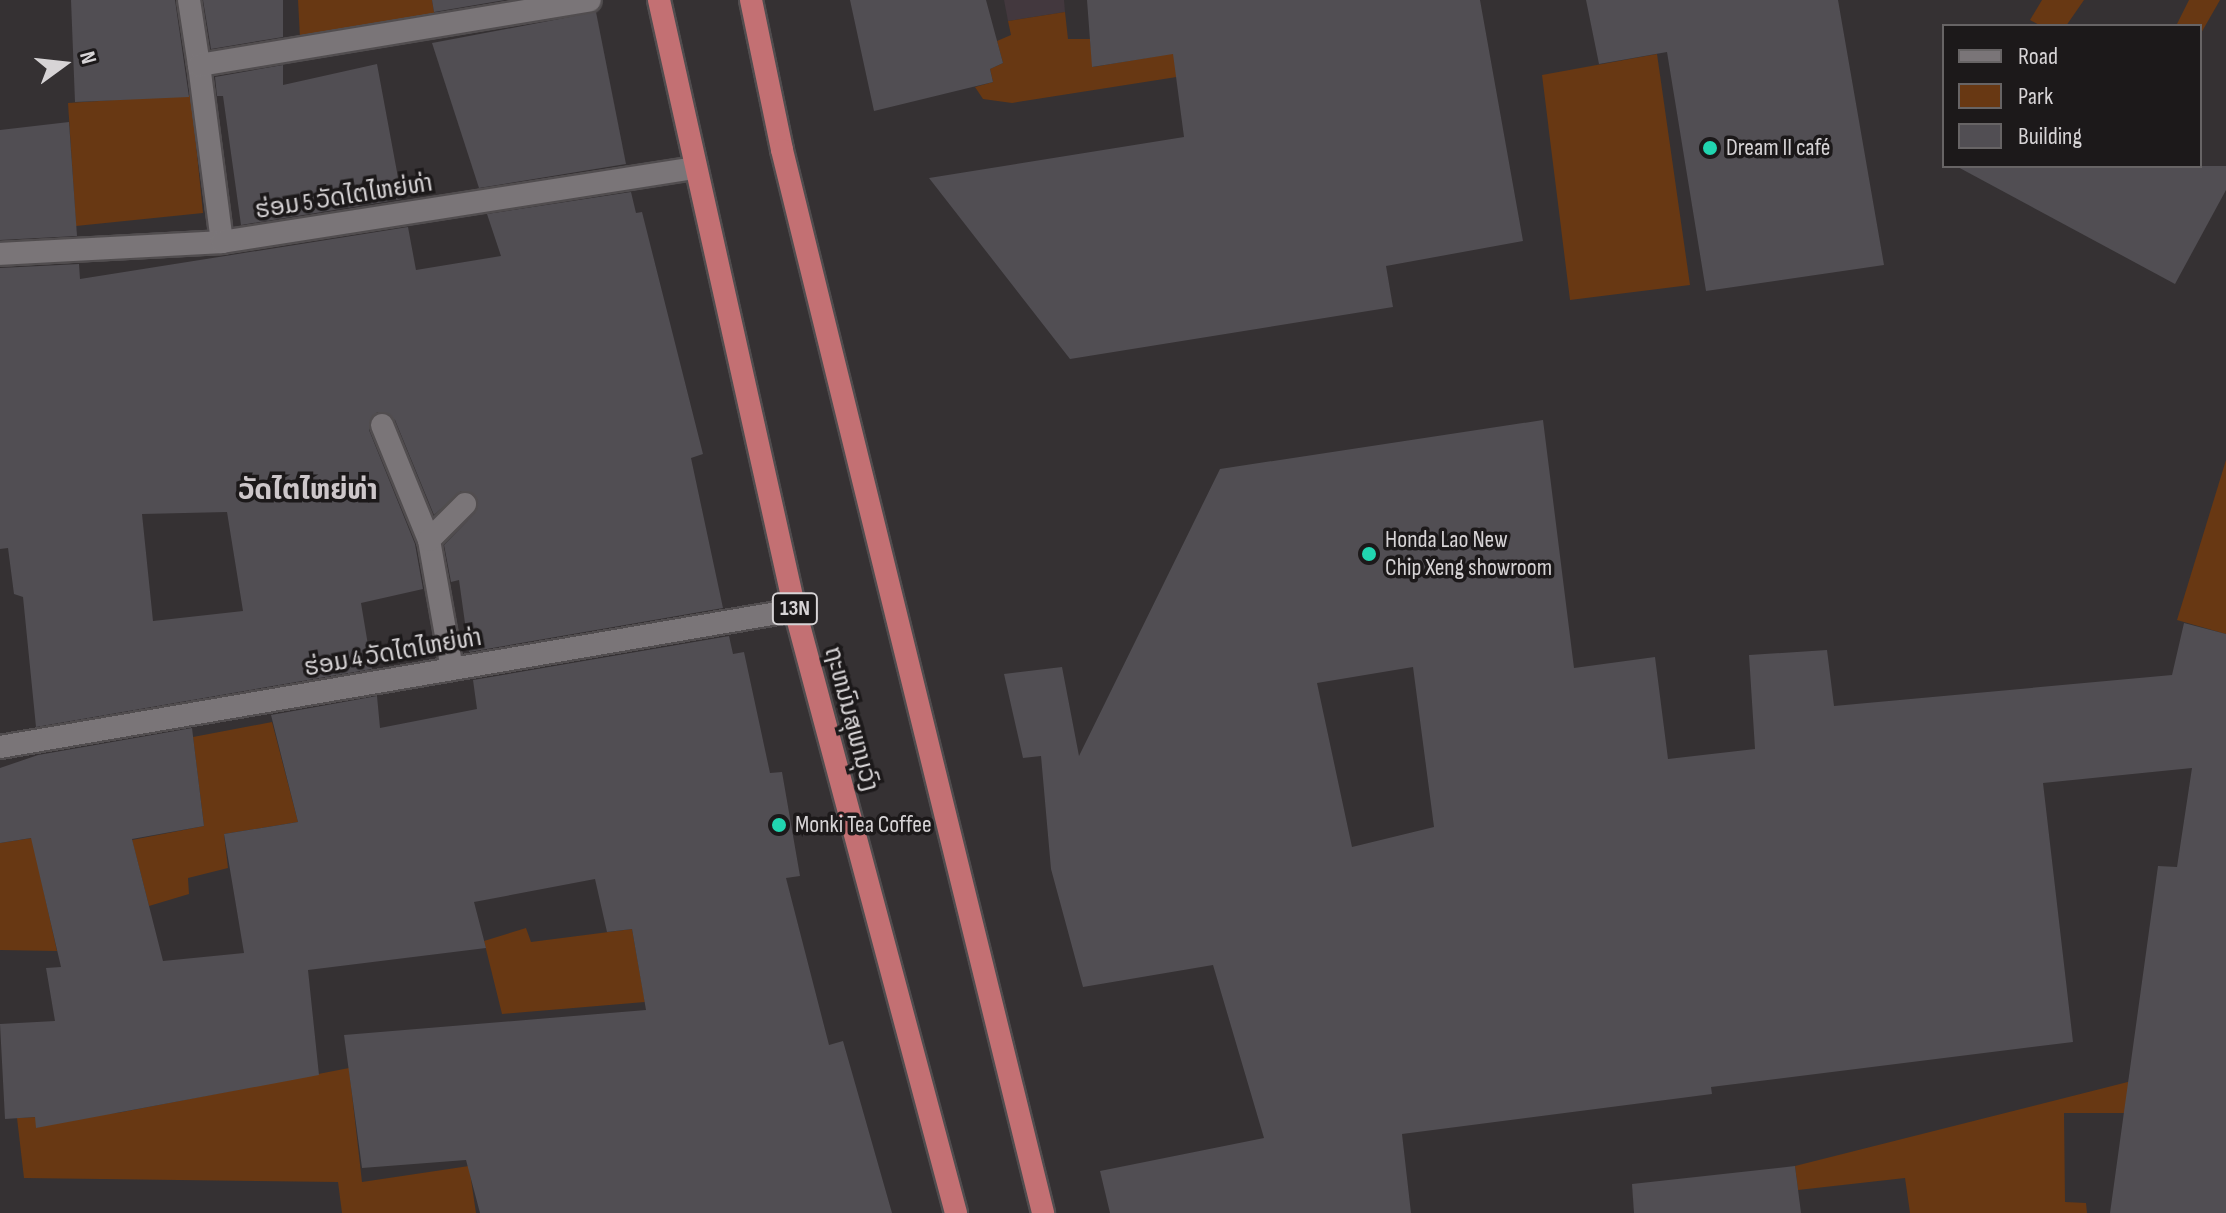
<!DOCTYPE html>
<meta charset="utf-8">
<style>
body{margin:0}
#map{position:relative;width:2226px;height:1213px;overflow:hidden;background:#353133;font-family:"Sofia Sans Condensed","Noto Sans Lao",sans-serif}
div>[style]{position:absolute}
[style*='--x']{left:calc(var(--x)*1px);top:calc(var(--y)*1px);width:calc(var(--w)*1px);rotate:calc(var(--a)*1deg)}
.built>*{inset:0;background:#43383e}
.green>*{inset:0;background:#683813}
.building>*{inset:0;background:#514e53}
.roads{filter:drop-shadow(2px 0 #514d4f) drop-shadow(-2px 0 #514d4f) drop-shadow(0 2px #514d4f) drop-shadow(0 -2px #514d4f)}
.minor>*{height:22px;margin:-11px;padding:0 11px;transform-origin:11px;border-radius:11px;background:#7a7578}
.trunk>*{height:22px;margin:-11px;padding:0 11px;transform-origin:11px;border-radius:11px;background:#c37073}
.dots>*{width:22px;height:22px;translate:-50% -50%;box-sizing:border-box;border:4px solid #1c191a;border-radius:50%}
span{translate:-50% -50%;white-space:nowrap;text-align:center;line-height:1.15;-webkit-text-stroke:7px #1c191a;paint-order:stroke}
.shield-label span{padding:2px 6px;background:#1c191a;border:2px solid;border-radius:6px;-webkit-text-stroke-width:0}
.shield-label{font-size:22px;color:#d7d4d6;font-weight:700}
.poi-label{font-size:24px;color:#d7d4d6}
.left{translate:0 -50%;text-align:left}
.street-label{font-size:24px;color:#d7d4d6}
.quarter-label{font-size:28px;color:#cdc7ca;font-weight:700}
.legend{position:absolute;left:1942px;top:24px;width:260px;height:144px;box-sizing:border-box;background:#1c191a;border:2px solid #676465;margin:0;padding:10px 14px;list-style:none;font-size:24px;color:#d7d4d6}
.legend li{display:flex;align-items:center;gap:16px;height:40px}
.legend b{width:40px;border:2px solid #676465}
.north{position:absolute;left:24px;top:24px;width:80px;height:80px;-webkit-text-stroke:6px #1c191a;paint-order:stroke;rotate:75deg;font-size:22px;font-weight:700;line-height:32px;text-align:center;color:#d7d4d6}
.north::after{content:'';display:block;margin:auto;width:28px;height:36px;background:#d7d4d6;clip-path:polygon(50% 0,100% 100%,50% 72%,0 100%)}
</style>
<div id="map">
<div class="built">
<i style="clip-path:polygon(1004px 0,1064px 0,1065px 12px,1008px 21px)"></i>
</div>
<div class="green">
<i style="clip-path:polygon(298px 0,432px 0,435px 17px,300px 38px)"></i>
<i style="clip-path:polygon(2042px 0,2084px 0,2066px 26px,2041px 26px,2030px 20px)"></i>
<i style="clip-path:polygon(2189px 0,2220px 0,2200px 35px,2200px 26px,2176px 26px)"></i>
<i style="clip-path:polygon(1065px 12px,1068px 39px,1090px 39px,1093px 67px,1163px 55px,1161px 25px,1368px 47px,1012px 103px,983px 99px,975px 87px,993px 82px,990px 69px,1003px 63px,997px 41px,1011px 35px,1008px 21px)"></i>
<i style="clip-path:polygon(1657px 54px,1690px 285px,1570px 300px,1542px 75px)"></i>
<i style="clip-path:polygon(191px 95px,203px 213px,76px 226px,68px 103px)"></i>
<i style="clip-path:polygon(2226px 460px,2226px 634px,2177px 620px)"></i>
<i style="clip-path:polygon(272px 722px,298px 822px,224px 834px,228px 868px,188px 878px,189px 894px,149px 906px,132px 840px,204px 826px,193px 737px)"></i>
<i style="clip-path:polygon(32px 838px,57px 951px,0 950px,0 843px)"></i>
<i style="clip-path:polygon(526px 928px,531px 942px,632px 929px,645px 1002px,502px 1014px,484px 941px)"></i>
<i style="clip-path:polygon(2187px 1067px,2135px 1113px,2064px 1113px,2065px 1202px,2086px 1203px,2087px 1213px,1910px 1213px,1905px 1178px,1798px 1190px,1795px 1166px)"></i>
<i style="clip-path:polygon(349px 1068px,362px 1182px,469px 1166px,476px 1213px,342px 1213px,338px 1182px,24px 1178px,17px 1118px,117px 1113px)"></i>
</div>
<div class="building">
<i style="clip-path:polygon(71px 0,175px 0,189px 97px,75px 102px)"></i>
<i style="clip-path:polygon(203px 0,283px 0,283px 37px,211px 49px)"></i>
<i style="clip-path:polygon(432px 0,505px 0,434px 12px)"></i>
<i style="clip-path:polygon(850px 0,986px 0,1003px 63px,990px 69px,993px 82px,874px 111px)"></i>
<i style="clip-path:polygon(1087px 0,1480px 0,1523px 241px,1386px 266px,1393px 307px,1070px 359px,929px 178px,1184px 137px,1173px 54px,1092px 67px)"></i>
<i style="clip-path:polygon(1586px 0,1838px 0,1884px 265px,1706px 291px,1667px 52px,1599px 64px)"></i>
<i style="clip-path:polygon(596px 12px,626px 164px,479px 188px,432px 43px)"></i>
<i style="clip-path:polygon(377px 64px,402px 199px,241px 225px,223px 96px,217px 96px,215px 77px,283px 65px,283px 85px)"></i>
<i style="clip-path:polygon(69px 122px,77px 236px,0 240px,0 130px)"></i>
<i style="clip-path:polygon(1956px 166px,2226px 166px,2226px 190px,2175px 284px)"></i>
<i style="clip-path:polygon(evenodd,631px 192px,636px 213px,642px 212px,703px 454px,691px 458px,723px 608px,469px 652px,459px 580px,451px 582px,444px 545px,475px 513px,478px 500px,461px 491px,434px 515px,395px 420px,377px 412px,369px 430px,415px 544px,423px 589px,361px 603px,372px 669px,36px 727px,23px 597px,14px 594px,8px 548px,0 549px,0 268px,79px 264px,80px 279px,408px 227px,416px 270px,501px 256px,487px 214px,631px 192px,227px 512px,243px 611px,153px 621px,142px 514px,227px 512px)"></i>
<i style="clip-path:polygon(evenodd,1543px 420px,1574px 668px,1655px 657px,1668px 759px,1755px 749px,1749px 655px,1827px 650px,1834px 706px,2172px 675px,2184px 623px,2226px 634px,2226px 1213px,2110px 1213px,2158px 866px,2177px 867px,2192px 768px,2043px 783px,2073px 1042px,1711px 1087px,1712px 1094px,1402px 1134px,1411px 1213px,1110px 1213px,1100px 1171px,1264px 1138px,1213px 965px,1083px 987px,1051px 869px,1041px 756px,1023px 758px,1004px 674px,1062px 667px,1079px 756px,1220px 469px,1543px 420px,1413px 667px,1434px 827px,1352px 847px,1317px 683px,1413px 667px)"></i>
<i style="clip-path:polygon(729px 636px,733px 654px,744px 652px,770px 773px,782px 772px,800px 876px,786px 878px,829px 1045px,843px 1041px,892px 1213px,480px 1213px,466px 1160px,362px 1168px,344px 1035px,646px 1010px,632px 929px,607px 932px,595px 879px,474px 902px,486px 948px,308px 970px,319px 1075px,36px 1128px,35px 1117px,5px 1119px,0 1024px,55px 1021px,46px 968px,61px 967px,31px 838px,0 843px,0 768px,38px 755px,192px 728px,204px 826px,132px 839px,163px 961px,244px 953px,224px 834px,298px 822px,271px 715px,377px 696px,380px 728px,477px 709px,473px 680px)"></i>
<i style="clip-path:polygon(1795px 1166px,1801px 1213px,1634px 1213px,1632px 1184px)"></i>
</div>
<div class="roads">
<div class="minor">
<i style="--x:189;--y:0;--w:66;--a:81.3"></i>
<i style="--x:222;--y:242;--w:178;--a:-97.4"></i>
<i style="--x:199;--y:65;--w:396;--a:-9.4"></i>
<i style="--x:0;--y:254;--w:222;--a:-3.1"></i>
<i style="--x:222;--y:242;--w:477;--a:-8.9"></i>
<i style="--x:382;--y:425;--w:124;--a:67.8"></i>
<i style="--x:429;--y:540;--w:131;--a:79.9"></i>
<i style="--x:429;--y:540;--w:51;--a:-45"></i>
<i style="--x:0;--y:747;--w:807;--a:-9.78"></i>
</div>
<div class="trunk">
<i style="--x:659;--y:0;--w:625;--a:77.43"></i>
<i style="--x:795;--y:610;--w:624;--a:75.05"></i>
<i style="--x:751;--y:0;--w:153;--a:78.3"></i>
<i style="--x:782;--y:150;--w:1095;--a:76.2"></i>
</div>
</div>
<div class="dots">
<i style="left:1710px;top:148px;background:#21d5b0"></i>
<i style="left:1369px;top:554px;background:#21d5b0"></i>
<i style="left:779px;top:825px;background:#21d5b0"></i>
</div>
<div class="shield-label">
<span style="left:795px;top:609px">13N</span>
</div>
<div class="poi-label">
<span class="left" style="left:1726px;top:148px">Dream II café</span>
<span class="left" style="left:1385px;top:554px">Honda Lao New<br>Chip Xeng showroom</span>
<span class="left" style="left:795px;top:825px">Monki Tea Coffee</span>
</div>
<div class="street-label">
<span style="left:344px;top:197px;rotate:-9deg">ຮ່ອມ 5 ວັດໄຕໄຫຍ່ທ່າ</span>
<span style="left:393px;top:653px;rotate:-10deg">ຮ່ອມ 4 ວັດໄຕໄຫຍ່ທ່າ</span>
<span style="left:851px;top:719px;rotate:75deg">ຖະຫນົນສຸພານຸວົງ</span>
</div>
<div class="quarter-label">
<span style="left:308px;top:491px">ວັດໄຕໄຫຍ່ທ່າ</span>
</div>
<ul class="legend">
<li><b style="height:10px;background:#7a7578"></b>Road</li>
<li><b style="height:22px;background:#683813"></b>Park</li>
<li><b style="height:22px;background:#514e53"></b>Building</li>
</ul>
<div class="north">N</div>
</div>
